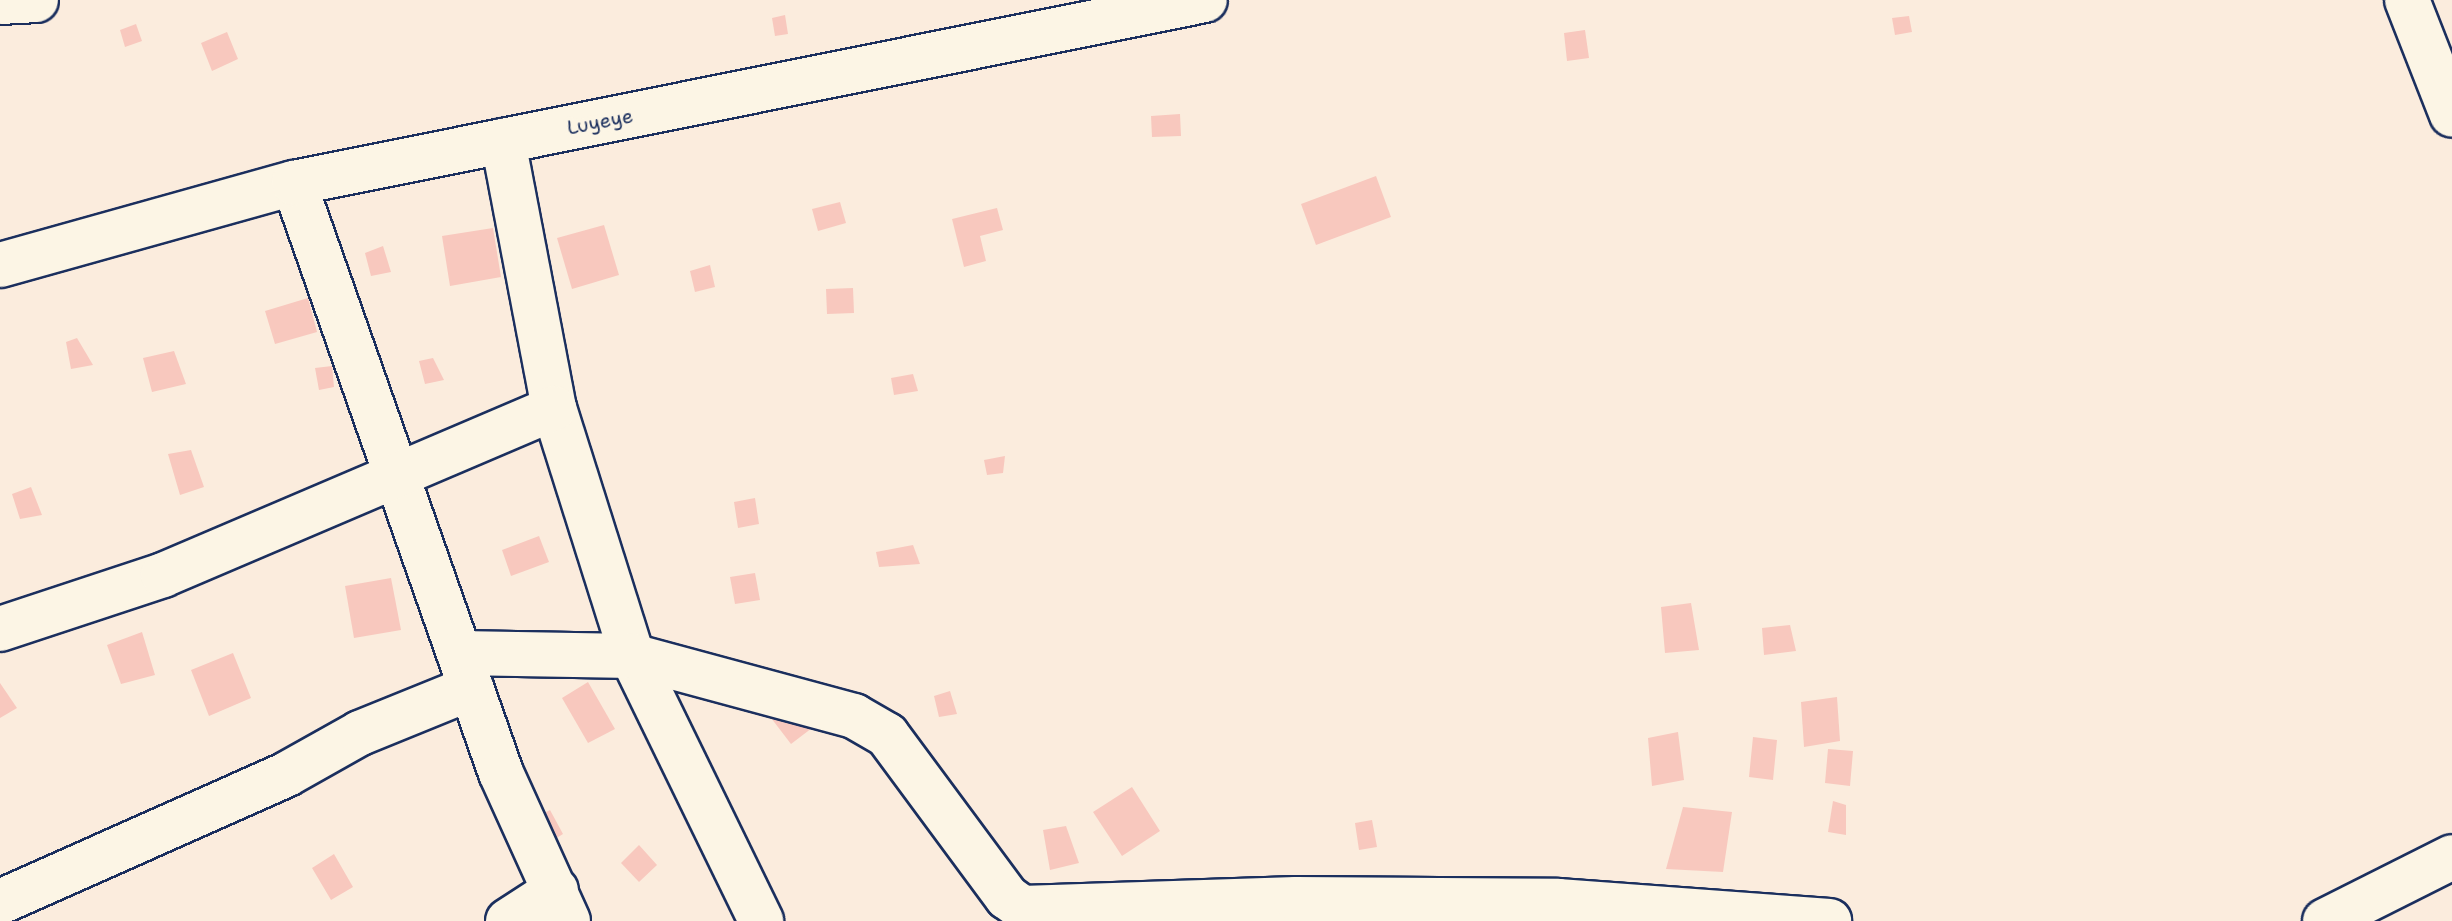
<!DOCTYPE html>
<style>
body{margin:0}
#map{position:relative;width:2452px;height:921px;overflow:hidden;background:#fbecdd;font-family:"Shantell Sans",sans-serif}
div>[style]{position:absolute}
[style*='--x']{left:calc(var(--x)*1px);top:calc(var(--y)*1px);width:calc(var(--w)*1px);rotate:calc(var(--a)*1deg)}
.building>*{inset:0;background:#f8c8be}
.roads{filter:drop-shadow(2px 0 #1b2f5e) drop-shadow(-2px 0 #1b2f5e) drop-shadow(0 2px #1b2f5e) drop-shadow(0 -2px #1b2f5e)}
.minor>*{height:44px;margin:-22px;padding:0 22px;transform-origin:22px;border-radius:22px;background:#fcf5e5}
span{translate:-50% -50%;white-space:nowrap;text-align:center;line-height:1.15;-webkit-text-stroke:8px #fcf5e5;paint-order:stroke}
.street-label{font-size:20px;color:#1b2f5e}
</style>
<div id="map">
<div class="building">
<i style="clip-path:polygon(785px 15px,788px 34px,775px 36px,772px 18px)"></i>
<i style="clip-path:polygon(1909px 16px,1912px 32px,1895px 35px,1892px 18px)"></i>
<i style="clip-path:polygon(136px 24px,142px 41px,125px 47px,120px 30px)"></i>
<i style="clip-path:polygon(1585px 30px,1589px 58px,1567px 61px,1564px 33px)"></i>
<i style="clip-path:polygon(227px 32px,238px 59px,212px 71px,201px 43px)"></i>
<i style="clip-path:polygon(1180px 114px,1181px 136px,1152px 137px,1151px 116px)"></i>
<i style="clip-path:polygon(1376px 176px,1391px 217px,1316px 245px,1301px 204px)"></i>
<i style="clip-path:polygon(840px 202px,846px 223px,818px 231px,812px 209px)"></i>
<i style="clip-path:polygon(997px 208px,1003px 230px,980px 236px,986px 261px,964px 267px,952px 219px)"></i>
<i style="clip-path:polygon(604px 225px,619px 275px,572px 289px,557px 238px)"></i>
<i style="clip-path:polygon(493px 228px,501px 277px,450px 286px,442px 236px)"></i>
<i style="clip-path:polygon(383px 246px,391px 272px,371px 276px,365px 253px)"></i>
<i style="clip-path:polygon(710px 265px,715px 287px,695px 292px,690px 271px)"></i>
<i style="clip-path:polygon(853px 288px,854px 313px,827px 314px,826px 289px)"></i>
<i style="clip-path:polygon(308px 298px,317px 332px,275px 344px,265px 311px)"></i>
<i style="clip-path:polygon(77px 338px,93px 365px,71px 369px,66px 342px)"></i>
<i style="clip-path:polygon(174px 351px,186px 384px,152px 392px,143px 358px)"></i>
<i style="clip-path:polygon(433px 358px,444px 380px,425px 384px,419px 361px)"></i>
<i style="clip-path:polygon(332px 366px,334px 387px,319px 390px,315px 368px)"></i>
<i style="clip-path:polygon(913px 374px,918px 391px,894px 395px,891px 378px)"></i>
<i style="clip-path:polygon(191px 450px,204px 487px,180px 495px,168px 454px)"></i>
<i style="clip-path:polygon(1005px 456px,1003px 473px,987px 475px,984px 460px)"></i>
<i style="clip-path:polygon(31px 487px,42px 515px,20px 519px,12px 494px)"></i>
<i style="clip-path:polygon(755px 498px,759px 524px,738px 528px,734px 502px)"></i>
<i style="clip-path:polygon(539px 536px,549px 562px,511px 576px,502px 550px)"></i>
<i style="clip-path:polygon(913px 545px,920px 564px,879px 567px,876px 552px)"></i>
<i style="clip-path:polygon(755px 573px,760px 600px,735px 604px,730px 577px)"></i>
<i style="clip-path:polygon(391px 578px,401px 630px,354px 638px,345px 586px)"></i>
<i style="clip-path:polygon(1691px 603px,1699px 650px,1665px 653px,1661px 607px)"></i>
<i style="clip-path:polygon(1790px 625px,1796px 651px,1764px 655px,1762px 628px)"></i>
<i style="clip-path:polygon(142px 632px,155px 675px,121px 684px,107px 645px)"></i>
<i style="clip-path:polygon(233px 653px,251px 698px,209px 716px,191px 670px)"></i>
<i style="clip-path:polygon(588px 682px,615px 729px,588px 743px,562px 698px)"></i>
<i style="clip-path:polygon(0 683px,17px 708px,0 718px)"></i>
<i style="clip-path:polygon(950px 691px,957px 714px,939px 717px,934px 696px)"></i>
<i style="clip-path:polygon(1837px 697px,1840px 741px,1804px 747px,1801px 702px)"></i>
<i style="clip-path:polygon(789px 698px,812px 728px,791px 744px,768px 714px)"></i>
<i style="clip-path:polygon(1678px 732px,1684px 780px,1652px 786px,1648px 738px)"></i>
<i style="clip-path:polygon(1753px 737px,1777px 740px,1773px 780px,1749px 777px)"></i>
<i style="clip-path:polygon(1828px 749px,1853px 751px,1850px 786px,1825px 783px)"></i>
<i style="clip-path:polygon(1132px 787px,1160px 831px,1122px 856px,1093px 812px)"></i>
<i style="clip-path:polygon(1833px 801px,1846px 805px,1846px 835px,1828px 832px)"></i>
<i style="clip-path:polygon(1683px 807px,1732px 812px,1723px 872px,1666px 869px)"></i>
<i style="clip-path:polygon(550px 810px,563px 834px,545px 845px,531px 820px)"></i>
<i style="clip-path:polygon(1372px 820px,1377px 847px,1359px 850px,1355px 823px)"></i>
<i style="clip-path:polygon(1066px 826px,1079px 863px,1050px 870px,1043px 830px)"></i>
<i style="clip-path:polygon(639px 845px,657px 865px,639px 882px,621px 863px)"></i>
<i style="clip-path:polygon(334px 854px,353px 887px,331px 900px,312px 868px)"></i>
</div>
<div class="roads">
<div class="minor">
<i style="--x:2407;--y:0;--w:123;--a:68.6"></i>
<i style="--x:0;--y:2;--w:36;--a:-3"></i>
<i style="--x:503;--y:141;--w:272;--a:79.2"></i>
<i style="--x:554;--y:408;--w:260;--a:72.5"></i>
<i style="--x:632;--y:656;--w:295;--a:64"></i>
<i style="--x:294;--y:183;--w:625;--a:70.67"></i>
<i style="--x:501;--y:773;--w:162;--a:65.6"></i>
<i style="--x:0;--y:265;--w:305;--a:-15.6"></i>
<i style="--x:294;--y:183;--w:929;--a:-11.36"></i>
<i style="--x:0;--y:629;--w:172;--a:-18.3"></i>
<i style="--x:163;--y:575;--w:425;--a:-23.1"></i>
<i style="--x:459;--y:653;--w:173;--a:1"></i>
<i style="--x:632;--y:656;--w:230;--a:15.1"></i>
<i style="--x:854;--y:716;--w:38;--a:30"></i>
<i style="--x:887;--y:735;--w:202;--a:53.5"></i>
<i style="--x:1007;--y:897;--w:19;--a:36"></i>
<i style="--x:1022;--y:908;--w:274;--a:-1.9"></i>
<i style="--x:1296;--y:899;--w:262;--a:0.4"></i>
<i style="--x:1558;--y:901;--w:272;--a:4.2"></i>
<i style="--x:0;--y:902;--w:314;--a:-24"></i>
<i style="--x:287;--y:774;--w:84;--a:-29.3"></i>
<i style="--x:360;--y:733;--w:120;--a:-22.1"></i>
<i style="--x:508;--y:921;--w:57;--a:-32.9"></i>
<i style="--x:2325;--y:921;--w:142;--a:-26.7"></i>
</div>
</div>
<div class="street-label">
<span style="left:600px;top:122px;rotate:-11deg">Luyeye</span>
</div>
</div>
